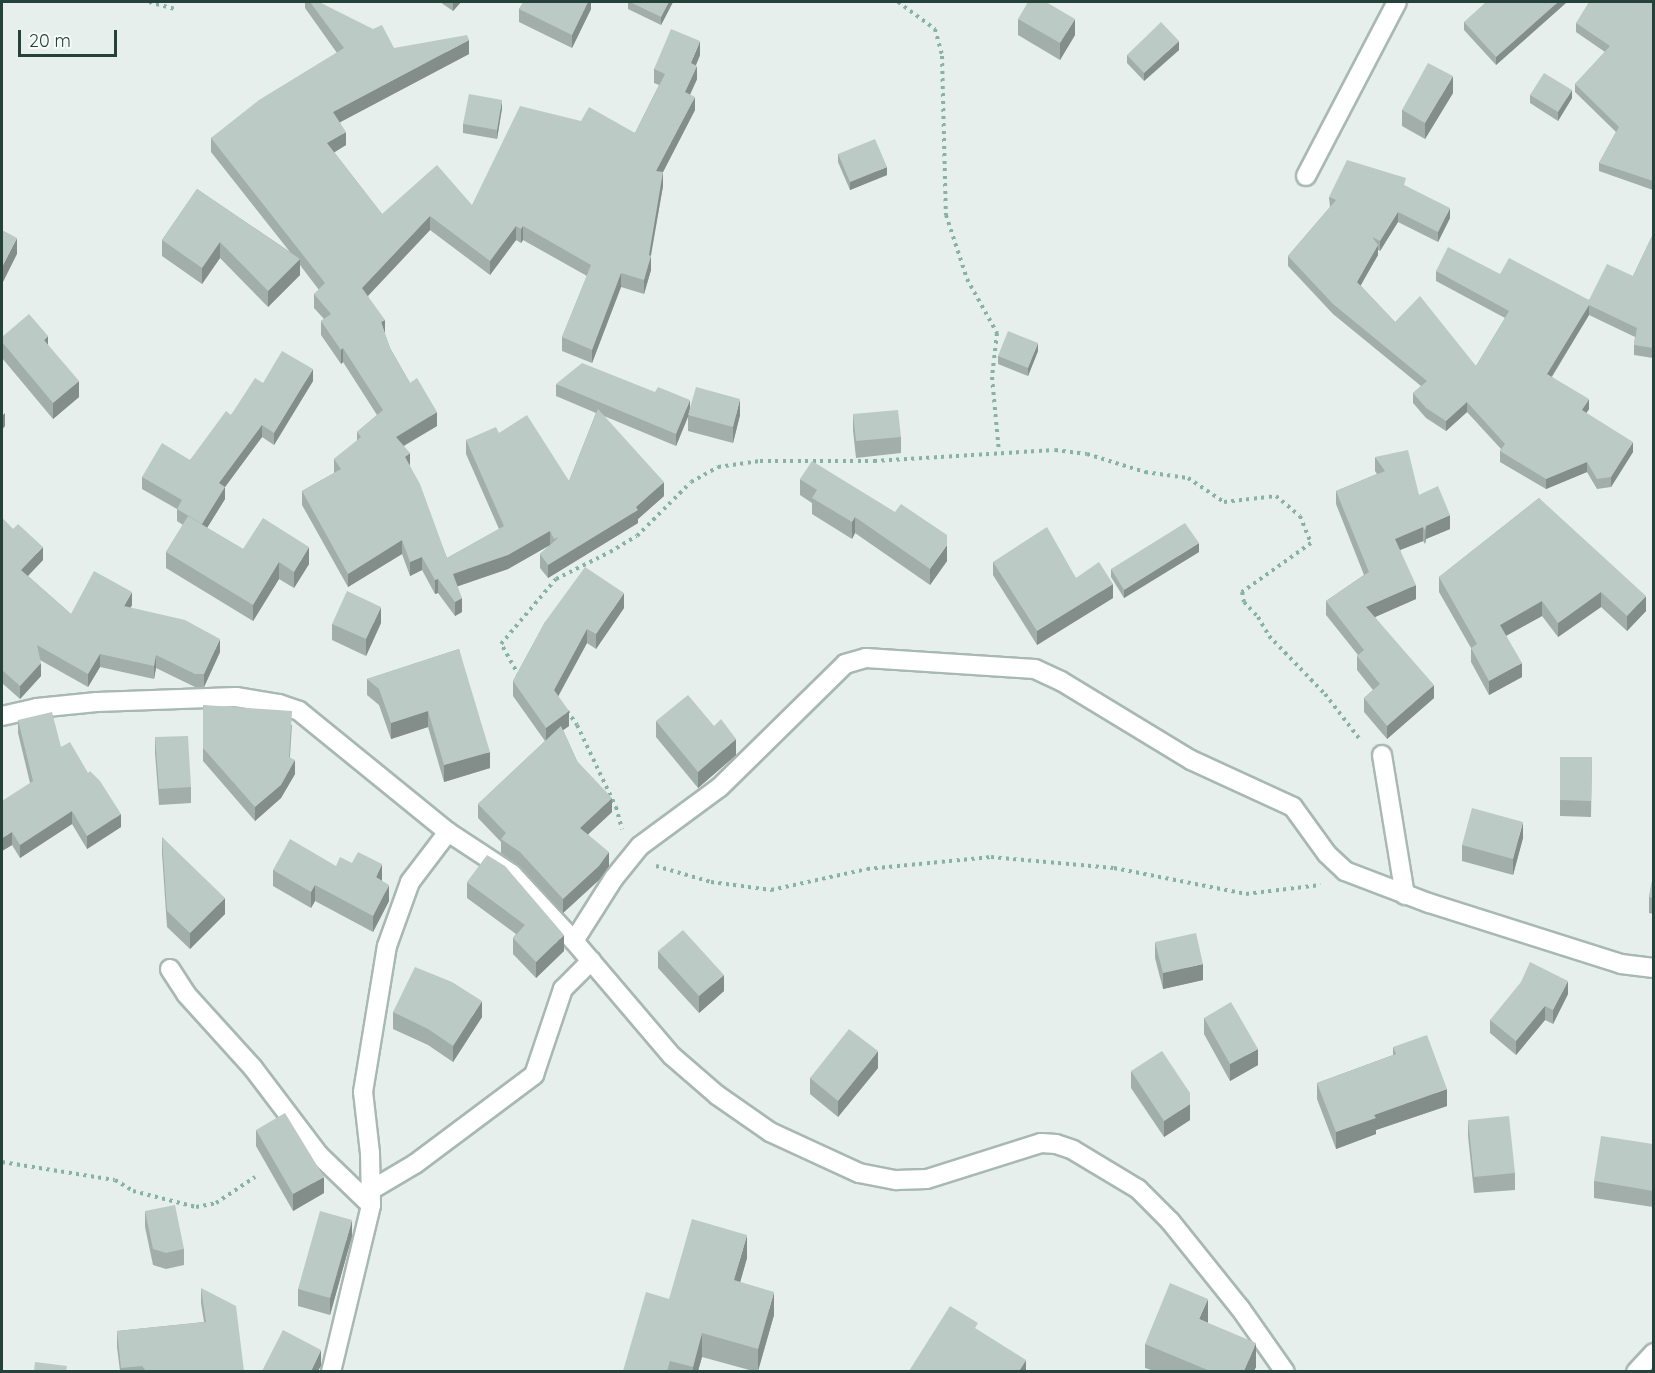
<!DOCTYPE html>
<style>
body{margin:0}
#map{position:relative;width:1655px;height:1373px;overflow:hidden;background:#e6efeb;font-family:Quicksand,sans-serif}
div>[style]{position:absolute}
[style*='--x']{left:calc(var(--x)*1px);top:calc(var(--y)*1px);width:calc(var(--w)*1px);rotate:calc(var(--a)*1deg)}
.path>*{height:4px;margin-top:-2px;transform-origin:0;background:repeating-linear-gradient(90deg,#86b3a5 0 3px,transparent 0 7.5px)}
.roads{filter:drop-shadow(2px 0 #a8b8b2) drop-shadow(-2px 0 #a8b8b2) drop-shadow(0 2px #a8b8b2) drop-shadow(0 -2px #a8b8b2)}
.lane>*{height:18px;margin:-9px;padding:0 9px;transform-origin:9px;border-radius:9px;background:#fff}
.street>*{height:18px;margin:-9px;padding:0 9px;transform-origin:9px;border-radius:9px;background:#fff}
.wall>*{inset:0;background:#a1aea9}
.shaded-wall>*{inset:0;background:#838d89}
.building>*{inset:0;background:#bbcac4}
span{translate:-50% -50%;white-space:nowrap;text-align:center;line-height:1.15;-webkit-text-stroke:5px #f7fbf9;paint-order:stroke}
.frame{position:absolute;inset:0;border:3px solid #24423a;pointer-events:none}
.scale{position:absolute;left:18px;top:30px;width:99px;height:27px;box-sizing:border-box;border:3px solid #24423a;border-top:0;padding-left:8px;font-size:18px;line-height:21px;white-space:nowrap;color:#24423a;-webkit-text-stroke:4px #f7fbf9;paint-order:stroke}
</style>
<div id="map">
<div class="path">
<i style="--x:149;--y:2;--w:27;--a:15"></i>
<i style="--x:898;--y:2;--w:46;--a:36.1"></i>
<i style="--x:935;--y:29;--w:28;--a:75"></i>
<i style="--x:942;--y:56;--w:159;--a:88.6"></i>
<i style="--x:946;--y:215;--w:67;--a:71.8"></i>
<i style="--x:967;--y:279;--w:62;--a:60.9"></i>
<i style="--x:997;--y:333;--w:44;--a:96.5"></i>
<i style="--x:992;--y:377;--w:75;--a:84.7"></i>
<i style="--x:519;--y:676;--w:37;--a:-119"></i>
<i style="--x:501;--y:644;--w:85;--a:-49.8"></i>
<i style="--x:556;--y:579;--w:60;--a:-26.6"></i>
<i style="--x:610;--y:552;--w:31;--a:-31"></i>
<i style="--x:637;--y:536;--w:76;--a:-45"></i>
<i style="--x:691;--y:482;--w:31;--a:-29"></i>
<i style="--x:718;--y:467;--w:42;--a:-8.1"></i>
<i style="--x:760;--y:461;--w:114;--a:0"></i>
<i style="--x:874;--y:461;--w:181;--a:-3.5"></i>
<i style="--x:1055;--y:450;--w:32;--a:7"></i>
<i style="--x:1087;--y:454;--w:61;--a:17.2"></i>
<i style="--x:1145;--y:472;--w:43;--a:7.9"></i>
<i style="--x:1188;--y:478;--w:43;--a:33.7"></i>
<i style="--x:1224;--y:502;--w:52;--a:-6.6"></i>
<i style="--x:1276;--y:496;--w:31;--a:40"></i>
<i style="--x:1300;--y:516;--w:29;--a:68"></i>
<i style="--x:1311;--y:543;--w:85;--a:144.6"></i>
<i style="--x:1242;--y:592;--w:10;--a:79"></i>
<i style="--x:1244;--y:602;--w:21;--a:47"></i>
<i style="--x:1258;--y:617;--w:22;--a:60"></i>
<i style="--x:1269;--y:636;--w:81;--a:46"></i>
<i style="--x:1325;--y:694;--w:59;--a:52.5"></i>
<i style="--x:567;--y:711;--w:17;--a:54"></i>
<i style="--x:577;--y:725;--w:91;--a:64.6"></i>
<i style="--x:616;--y:807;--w:23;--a:75"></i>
<i style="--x:656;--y:866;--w:57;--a:16.2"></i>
<i style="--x:711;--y:882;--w:61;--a:7.6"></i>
<i style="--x:771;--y:890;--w:98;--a:-12.3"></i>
<i style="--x:867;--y:869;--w:125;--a:-5.5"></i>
<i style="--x:991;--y:857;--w:123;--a:5.1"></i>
<i style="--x:1114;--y:868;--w:135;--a:11.1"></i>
<i style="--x:1246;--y:894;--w:75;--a:-6.9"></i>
<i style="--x:2;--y:1162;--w:114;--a:9.1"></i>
<i style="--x:115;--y:1180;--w:21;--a:31"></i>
<i style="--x:133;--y:1191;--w:65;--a:14.3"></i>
<i style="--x:196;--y:1207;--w:20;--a:-11"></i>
<i style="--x:216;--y:1203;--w:47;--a:-33.7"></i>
</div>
<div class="roads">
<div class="lane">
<i style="--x:170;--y:969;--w:30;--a:57"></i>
<i style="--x:186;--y:994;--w:100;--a:47.8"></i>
<i style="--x:253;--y:1068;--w:109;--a:52.8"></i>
<i style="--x:319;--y:1155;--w:72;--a:43.9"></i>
</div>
<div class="street">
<i style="--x:1306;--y:176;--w:196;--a:-62.4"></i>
<i style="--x:2;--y:716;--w:36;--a:-13"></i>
<i style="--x:37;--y:708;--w:60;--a:-5.7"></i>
<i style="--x:97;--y:702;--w:139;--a:-2.1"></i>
<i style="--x:236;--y:697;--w:44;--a:9.2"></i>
<i style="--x:279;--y:704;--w:21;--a:19"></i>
<i style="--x:299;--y:711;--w:192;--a:39.1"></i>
<i style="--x:448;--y:832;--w:77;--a:33.3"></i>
<i style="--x:512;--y:874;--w:91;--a:47.2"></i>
<i style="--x:574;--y:941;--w:151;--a:49.6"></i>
<i style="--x:672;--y:1056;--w:60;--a:40.9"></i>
<i style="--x:717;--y:1095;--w:65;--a:34.9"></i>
<i style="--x:770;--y:1132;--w:98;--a:24.7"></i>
<i style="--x:859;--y:1173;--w:38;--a:11"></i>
<i style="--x:896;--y:1180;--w:31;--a:-2"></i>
<i style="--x:927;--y:1179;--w:120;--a:-17.5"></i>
<i style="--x:1041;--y:1143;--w:15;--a:4"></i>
<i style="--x:1056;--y:1144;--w:18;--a:19"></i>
<i style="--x:1073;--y:1150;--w:76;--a:31"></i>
<i style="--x:1138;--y:1189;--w:45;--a:45"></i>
<i style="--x:1170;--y:1221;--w:112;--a:51.2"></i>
<i style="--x:1240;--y:1308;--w:78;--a:54.9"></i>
<i style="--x:1382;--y:755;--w:142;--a:80.7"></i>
<i style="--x:574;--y:941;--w:75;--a:-57.6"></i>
<i style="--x:614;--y:878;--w:41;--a:-50.9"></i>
<i style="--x:640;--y:846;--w:99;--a:-36.4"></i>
<i style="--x:720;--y:787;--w:175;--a:-44.5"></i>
<i style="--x:845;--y:664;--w:22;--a:-16"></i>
<i style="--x:866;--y:658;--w:169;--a:3.7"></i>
<i style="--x:1035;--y:669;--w:29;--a:25"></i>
<i style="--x:1061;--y:681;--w:152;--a:31.3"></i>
<i style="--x:1191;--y:760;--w:112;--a:24.7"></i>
<i style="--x:1293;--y:807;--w:58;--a:54.1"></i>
<i style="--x:1327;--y:854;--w:25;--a:43"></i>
<i style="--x:1345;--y:871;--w:90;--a:20.9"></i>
<i style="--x:1429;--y:903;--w:201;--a:17.6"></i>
<i style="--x:1621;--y:964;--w:33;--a:7"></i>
<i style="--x:371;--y:1190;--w:51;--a:-30.6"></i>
<i style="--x:415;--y:1164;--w:149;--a:-36.8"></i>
<i style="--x:534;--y:1075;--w:91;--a:-71.4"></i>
<i style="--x:563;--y:989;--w:40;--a:-45"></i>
<i style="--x:331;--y:1372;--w:172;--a:-76.5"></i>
<i style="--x:371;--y:1205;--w:52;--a:-91.1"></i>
<i style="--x:370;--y:1153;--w:61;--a:-96.5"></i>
<i style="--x:363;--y:1092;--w:148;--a:-80.7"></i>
<i style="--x:387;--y:946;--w:68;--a:-70.2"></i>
<i style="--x:410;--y:882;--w:63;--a:-52.8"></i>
<i style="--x:1636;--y:1372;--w:26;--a:-47"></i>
</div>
</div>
<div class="wall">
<i style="clip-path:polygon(305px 2px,319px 2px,394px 48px,469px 54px,340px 122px,346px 145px,334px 152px,382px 214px,472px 205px,635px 133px,659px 85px,654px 83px,654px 69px,700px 55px,696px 65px,697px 79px,690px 94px,695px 110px,663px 172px,663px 186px,651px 256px,651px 270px,644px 294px,621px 287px,592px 363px,562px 351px,562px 337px,587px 276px,523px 240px,521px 243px,516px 240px,490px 275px,430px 230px,368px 296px,385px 334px,390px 348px,410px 383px,437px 426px,404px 446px,410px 467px,447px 558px,499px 529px,466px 454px,466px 440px,499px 433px,569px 481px,596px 413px,556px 396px,556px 384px,690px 409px,740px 415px,733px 443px,688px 431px,688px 416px,676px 446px,604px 416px,664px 496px,638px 519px,638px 523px,548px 578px,540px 568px,540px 554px,550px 545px,508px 569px,457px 586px,462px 612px,455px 616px,438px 593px,435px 594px,422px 570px,410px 576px,402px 554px,348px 587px,302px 505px,302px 491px,334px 473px,334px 459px,357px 441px,357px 432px,377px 415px,343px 362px,341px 364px,321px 335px,321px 321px,324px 319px,314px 308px,314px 294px,319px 290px,300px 265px,300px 275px,268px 307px,220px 258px,202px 284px,162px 256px,162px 240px,197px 189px,290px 252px,211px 152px,211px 138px,337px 53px,305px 8px)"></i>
<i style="clip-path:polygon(440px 2px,461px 2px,453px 11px)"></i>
<i style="clip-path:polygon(521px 2px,591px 2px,591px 9px,572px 48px,519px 22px,519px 9px,523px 3px)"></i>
<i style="clip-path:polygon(628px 2px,673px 2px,661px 25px,628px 9px)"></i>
<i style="clip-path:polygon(1567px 2px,1496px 65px,1464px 30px,1464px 22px)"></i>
<i style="clip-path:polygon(1653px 2px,1653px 190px,1599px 171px,1599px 163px,1616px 132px,1575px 92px,1575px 84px,1605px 52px,1576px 32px,1576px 23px)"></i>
<i style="clip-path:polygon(1018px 19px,1075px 35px,1060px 60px,1018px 35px)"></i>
<i style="clip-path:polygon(1179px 50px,1144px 81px,1127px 63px,1127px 55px)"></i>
<i style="clip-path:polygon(1453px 93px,1425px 139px,1402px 126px,1402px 110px)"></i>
<i style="clip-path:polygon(1530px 95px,1572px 98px,1558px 121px,1530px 103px)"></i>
<i style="clip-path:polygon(502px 108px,497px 139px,463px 133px,463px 124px)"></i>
<i style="clip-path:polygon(838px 154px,887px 175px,850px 190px,838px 162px)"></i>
<i style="clip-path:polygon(1406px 186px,1450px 218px,1438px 242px,1398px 222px,1380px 251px,1378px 250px,1378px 255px,1360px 285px,1395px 322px,1476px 366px,1505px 318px,1436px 281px,1436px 271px,1500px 274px,1589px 300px,1633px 276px,1653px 234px,1653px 358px,1634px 355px,1634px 345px,1635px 337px,1589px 315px,1552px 377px,1589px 409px,1586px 413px,1633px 452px,1611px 487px,1597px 489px,1587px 472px,1546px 489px,1500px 462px,1500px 451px,1501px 449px,1467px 412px,1446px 431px,1426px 418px,1413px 403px,1413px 393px,1421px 386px,1333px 314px,1288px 266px,1288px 256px,1330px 207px,1329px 197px)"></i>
<i style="clip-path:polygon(2px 337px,48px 345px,79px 397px,53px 419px,2px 358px)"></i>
<i style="clip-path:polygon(1038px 351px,1028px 376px,998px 364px,998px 356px)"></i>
<i style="clip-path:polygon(313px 381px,274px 445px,262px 437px,225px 487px,225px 499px,207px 528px,243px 549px,309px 564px,294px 588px,279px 579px,253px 621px,166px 568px,166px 552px,183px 525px,177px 521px,177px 509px,142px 489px,142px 477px,190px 460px,231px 415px,263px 383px)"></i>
<i style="clip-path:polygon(853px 414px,901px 437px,901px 453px,856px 458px,853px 430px)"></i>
<i style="clip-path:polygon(1375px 457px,1419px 495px,1450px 529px,1426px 539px,1425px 544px,1423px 541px,1400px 550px,1416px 599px,1375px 617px,1434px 698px,1387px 739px,1364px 712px,1364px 698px,1373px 690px,1357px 670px,1357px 656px,1358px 655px,1326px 615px,1326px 601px,1364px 575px,1336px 504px,1336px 491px,1377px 474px,1375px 471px)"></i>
<i style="clip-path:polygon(800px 479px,947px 561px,930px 585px,855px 533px,852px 539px,812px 514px,812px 503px,800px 495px)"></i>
<i style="clip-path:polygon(1539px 498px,1646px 611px,1627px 631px,1601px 607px,1558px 637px,1542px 616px,1506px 636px,1522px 677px,1489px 695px,1471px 662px,1471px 648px,1439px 592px,1439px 577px)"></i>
<i style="clip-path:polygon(2px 518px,43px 560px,28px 576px,71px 614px,132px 605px,130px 608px,220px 652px,204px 687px,195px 687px,156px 668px,154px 679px,100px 667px,88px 687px,40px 660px,41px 676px,20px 699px,2px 683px)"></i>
<i style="clip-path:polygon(1199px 552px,1124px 598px,1111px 577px,1111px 569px)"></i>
<i style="clip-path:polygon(993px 562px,1076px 578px,1113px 598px,1037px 645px,993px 575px)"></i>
<i style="clip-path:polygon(624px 608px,596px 649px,587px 643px,558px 696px,569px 726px,563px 730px,577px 761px,612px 812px,588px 834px,609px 866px,599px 880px,563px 913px,520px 866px,501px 853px,501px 842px,478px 818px,478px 804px,545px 741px,513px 696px,513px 681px,545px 622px)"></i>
<i style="clip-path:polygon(381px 623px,366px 656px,332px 640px,332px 624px)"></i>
<i style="clip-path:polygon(459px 649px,490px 768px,444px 782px,428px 727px,391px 739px,379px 705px,367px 695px,367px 679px)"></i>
<i style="clip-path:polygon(203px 705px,292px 725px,290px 757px,295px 774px,281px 798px,255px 821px,203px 761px)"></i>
<i style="clip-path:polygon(18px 720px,61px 747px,121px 827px,87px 849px,72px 824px,20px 858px,12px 845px,2px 851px,30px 783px,18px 733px)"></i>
<i style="clip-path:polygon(656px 721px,736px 755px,698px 788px,656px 737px)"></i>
<i style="clip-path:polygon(155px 737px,191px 787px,191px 803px,159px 805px,155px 753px)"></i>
<i style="clip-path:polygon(1560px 757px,1592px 757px,1591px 817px,1560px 816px)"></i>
<i style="clip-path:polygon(162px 837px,225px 914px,190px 949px,167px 927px,162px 853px)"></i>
<i style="clip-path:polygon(1523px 838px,1513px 875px,1462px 861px,1462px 845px)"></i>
<i style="clip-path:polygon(336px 866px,382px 881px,389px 901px,373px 932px,315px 901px,311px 908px,273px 886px,273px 870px)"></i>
<i style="clip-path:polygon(1653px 876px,1653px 914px,1649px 913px,1649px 897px)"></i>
<i style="clip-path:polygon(467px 882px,564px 951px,536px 978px,513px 954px,513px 938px,516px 934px,467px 898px)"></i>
<i style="clip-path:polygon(1155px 942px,1203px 980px,1163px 989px,1155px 958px)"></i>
<i style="clip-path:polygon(658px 951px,724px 991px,699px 1013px,658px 968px)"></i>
<i style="clip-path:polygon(1568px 994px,1553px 1024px,1545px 1020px,1516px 1055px,1490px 1033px,1490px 1020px)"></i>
<i style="clip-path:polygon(393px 1012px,482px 1017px,453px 1062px,428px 1045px,393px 1029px)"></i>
<i style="clip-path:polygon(1204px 1018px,1258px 1065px,1230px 1081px,1204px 1034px)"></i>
<i style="clip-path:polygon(1393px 1047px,1447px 1106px,1376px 1130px,1376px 1134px,1336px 1149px,1317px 1099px,1317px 1083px,1393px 1055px)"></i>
<i style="clip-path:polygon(878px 1068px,838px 1117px,810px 1094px,810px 1078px)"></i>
<i style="clip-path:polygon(1131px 1071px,1190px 1120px,1164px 1137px,1131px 1088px)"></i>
<i style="clip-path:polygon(1468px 1120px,1515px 1173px,1515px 1190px,1474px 1193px,1468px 1136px)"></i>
<i style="clip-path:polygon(256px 1130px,324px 1193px,293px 1211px,256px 1146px)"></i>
<i style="clip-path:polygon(1653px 1144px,1653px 1207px,1594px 1198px,1594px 1181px)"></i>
<i style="clip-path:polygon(145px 1211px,184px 1249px,184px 1265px,166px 1269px,153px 1265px,145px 1227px)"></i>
<i style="clip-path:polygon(352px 1236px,330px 1315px,298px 1306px,298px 1289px)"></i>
<i style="clip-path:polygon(747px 1258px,740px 1282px,774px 1315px,758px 1371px,753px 1371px,702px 1357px,698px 1371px,623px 1371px,669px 1299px)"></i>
<i style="clip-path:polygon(201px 1288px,244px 1371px,120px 1371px,117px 1347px,117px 1331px,204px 1322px,201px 1303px)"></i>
<i style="clip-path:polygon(1208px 1323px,1256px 1367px,1254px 1371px,1154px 1371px,1145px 1368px,1145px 1344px)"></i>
</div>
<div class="shaded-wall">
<i style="clip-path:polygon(453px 2px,461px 2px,453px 11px)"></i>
<i style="clip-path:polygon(588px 2px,591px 2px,591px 9px,572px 48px,572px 35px)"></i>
<i style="clip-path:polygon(669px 2px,673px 2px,661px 25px,661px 17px)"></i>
<i style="clip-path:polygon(1558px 2px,1567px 2px,1496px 65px,1496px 57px)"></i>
<i style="clip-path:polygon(1075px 19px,1075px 35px,1060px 60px,1060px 43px)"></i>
<i style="clip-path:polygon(469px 40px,469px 54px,333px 126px,333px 112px)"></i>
<i style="clip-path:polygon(700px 41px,700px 55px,691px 77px,691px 63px)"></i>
<i style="clip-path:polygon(1179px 41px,1179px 50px,1144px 81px,1144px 73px)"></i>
<i style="clip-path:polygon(697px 66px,697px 79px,685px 106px,685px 92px)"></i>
<i style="clip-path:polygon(1453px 76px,1453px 93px,1425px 139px,1425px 123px)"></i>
<i style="clip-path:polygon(1572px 90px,1572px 98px,1558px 121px,1558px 112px)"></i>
<i style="clip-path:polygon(695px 97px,695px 110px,663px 172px,663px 186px,650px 259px,651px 256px,651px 270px,644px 294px,644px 280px,649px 255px,656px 171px)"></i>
<i style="clip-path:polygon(502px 100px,502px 108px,497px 139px,497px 130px)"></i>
<i style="clip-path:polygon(346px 132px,346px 145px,327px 157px,327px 143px)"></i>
<i style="clip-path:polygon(887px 167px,887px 175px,850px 190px,850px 182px)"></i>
<i style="clip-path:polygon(1450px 208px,1450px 218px,1438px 242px,1438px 232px)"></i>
<i style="clip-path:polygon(1398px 212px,1398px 222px,1380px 251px,1380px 241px)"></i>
<i style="clip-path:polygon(430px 216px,430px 230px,362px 302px,362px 288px)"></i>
<i style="clip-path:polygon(516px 226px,516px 240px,490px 275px,490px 261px)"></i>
<i style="clip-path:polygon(523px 226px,523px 240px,521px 243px,521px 229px)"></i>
<i style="clip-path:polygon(17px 238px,17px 254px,2px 284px,2px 267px)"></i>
<i style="clip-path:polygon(220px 242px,220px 258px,202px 284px,202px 268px)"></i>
<i style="clip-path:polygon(1378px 245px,1378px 255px,1357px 292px,1357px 282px)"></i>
<i style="clip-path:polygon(300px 259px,300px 275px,268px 307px,268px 291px)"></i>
<i style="clip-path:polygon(621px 273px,621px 287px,592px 363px,592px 350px)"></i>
<i style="clip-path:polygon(1589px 305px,1589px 315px,1547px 384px,1547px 374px)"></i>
<i style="clip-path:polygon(385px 320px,385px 334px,381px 322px)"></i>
<i style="clip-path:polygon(48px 336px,48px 352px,44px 340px)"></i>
<i style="clip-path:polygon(1038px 343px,1038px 351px,1028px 376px,1028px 368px)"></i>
<i style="clip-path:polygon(343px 348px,343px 362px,341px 364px,341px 350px)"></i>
<i style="clip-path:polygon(313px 369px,313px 381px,274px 445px,274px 433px)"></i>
<i style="clip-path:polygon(79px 381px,79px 397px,53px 419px,53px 403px)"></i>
<i style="clip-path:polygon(740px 399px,740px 415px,733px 443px,733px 427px)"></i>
<i style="clip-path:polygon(1589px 399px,1589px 409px,1582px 420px,1582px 410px)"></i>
<i style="clip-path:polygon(690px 400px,690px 412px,676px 446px,676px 434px)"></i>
<i style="clip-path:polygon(1467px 402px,1467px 412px,1446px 431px,1446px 421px)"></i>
<i style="clip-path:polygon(437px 412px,437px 426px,396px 450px,396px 437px)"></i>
<i style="clip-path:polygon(5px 413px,5px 426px,2px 430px,2px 416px)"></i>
<i style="clip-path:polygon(262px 425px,262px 437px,225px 487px,225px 499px,202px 536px,202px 524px,219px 483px)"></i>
<i style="clip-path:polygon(1633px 442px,1633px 452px,1611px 487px,1611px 477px)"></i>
<i style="clip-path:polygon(410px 453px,410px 466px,405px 457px)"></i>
<i style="clip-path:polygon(1587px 462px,1587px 472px,1546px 489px,1546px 479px)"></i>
<i style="clip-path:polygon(664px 482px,664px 496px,638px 519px,638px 523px,548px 578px,548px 565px,636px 507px)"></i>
<i style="clip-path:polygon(1450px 515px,1450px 529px,1426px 539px,1425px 544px,1426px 526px)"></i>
<i style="clip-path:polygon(855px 517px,855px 533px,852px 539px,852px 522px)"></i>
<i style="clip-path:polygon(1423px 527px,1423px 541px,1395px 552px,1395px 539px)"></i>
<i style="clip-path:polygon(550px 531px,550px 545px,508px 569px,453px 588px,453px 574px)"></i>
<i style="clip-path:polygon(402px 540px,402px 554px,348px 587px,348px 574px)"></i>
<i style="clip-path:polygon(1199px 543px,1199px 552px,1124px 598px,1124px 590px)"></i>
<i style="clip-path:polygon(947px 545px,947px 561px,930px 585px,930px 569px)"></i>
<i style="clip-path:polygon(43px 547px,43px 560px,21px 583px,21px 570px)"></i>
<i style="clip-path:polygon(309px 547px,309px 564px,294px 588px,294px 572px)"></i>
<i style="clip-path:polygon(422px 557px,422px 570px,410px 576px,410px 562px)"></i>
<i style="clip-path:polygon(279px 562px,279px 579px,253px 621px,253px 605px)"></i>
<i style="clip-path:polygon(438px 579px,438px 593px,435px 594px,435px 580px)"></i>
<i style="clip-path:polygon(1113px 584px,1113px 598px,1037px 645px,1037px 631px)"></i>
<i style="clip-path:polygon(1416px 585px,1416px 599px,1366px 621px,1366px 607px)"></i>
<i style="clip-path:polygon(132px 592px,132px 605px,124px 619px,124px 606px)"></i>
<i style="clip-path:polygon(1601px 592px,1601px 607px,1558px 637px,1558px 623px)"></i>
<i style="clip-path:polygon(624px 593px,624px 608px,596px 649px,596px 634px)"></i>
<i style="clip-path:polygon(1646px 596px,1646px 611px,1627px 631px,1627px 616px)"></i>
<i style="clip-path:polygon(462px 598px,462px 612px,455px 616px,455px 602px)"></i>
<i style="clip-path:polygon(1542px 601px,1542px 616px,1500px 639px,1500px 625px)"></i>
<i style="clip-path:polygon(381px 607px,381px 623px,366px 656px,366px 639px)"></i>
<i style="clip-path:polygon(587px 629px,587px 643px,554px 704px,554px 690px)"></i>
<i style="clip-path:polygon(220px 639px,220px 652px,204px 687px,204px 674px)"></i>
<i style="clip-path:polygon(100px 654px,100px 667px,88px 687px,88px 674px)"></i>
<i style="clip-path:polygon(156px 655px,156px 668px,154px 679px,154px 666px)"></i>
<i style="clip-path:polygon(41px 663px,41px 676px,20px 699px,20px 686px)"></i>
<i style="clip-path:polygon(1522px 663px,1522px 677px,1489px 695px,1489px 681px)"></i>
<i style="clip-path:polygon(1434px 685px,1434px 698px,1387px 739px,1387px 726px)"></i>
<i style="clip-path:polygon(428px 711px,428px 727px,391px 739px,391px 723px)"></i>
<i style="clip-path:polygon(569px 711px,569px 726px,546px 742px,546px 728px)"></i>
<i style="clip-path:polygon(736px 739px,736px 755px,698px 788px,698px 772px)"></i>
<i style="clip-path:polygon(490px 752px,490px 768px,444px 782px,444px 765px)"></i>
<i style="clip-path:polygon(295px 760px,295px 774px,281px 798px,255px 821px,255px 807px)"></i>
<i style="clip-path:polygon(612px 798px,612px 812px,580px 842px,580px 828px)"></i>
<i style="clip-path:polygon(72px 811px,72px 824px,20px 858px,20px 845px)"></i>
<i style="clip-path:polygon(121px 814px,121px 827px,87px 849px,87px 836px)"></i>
<i style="clip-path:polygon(1523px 822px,1523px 838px,1513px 875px,1513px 859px)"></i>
<i style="clip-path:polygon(12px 832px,12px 845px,2px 851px,2px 838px)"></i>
<i style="clip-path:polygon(609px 852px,609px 866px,599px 880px,563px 913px,563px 899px)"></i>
<i style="clip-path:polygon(382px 864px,382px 881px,376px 894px,376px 877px)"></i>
<i style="clip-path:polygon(315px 885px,315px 901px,311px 908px,311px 892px)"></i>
<i style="clip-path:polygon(389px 885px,389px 901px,373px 932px,373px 916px)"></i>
<i style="clip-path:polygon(225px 898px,225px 914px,190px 949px,190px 933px)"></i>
<i style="clip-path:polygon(564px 935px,564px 951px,536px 978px,536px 962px)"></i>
<i style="clip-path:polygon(1203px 964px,1203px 980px,1163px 989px,1163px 973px)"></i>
<i style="clip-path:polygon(724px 975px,724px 991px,699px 1013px,699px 996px)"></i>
<i style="clip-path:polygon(1568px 981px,1568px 994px,1553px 1024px,1553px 1010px)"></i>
<i style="clip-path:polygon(482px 1001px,482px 1017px,453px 1062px,453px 1046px)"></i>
<i style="clip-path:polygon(1545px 1006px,1545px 1020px,1516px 1055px,1516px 1041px)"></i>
<i style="clip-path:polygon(1258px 1049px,1258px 1065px,1230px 1081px,1230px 1064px)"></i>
<i style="clip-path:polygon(878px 1051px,878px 1068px,838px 1117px,838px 1101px)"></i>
<i style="clip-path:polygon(1447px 1089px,1447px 1106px,1376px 1130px,1376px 1134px,1336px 1149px,1336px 1132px,1374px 1115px)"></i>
<i style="clip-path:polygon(1190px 1104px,1190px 1120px,1164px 1137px,1164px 1121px)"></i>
<i style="clip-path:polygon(324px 1177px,324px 1193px,293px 1211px,293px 1194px)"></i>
<i style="clip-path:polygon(352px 1220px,352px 1236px,330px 1315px,330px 1298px)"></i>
<i style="clip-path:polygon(747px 1235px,747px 1258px,734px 1304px,734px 1280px)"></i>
<i style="clip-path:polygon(774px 1292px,774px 1315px,758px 1371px,758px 1349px)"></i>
<i style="clip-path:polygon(1208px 1299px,1208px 1323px,1199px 1319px)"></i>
<i style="clip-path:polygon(702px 1333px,702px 1357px,698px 1371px,693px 1371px,693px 1367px)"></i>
<i style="clip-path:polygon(1256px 1343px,1256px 1367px,1254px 1371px,1244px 1371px)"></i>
<i style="clip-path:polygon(321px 1350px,321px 1366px,318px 1371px,311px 1371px)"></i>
<i style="clip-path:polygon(1026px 1360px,1026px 1371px,1019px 1371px)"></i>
</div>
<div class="building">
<i style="clip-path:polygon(310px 2px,319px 2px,373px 29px,382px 25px,394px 48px,467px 35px,469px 40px,333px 112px,346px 132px,327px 143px,382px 214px,437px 165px,472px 205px,520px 106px,581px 121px,589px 107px,635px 133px,665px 74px,654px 69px,671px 29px,700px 41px,691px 63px,697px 66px,685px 92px,695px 97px,656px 171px,663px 172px,649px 255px,651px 256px,644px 280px,621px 273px,592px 350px,562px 337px,591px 265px,523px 226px,521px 229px,516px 226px,490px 261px,430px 216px,362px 288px,385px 320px,381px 322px,390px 348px,410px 383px,417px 378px,437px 412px,396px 437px,410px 453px,405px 457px,420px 484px,447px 558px,504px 526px,466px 440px,496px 427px,499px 433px,527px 415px,569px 481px,598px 409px,664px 482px,636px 507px,638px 510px,548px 565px,540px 554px,559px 537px,554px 539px,550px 531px,508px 555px,453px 574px,462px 598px,455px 602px,438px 579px,435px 580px,422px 557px,410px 562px,402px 540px,348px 574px,302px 491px,341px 469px,334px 459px,361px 437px,357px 432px,383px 410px,343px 348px,341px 350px,321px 321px,331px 314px,314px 294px,325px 283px,211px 138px,259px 100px,344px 48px)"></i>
<i style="clip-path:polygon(524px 2px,588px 2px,572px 35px,519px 9px)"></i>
<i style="clip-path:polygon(630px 2px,669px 2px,661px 17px)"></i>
<i style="clip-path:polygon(1028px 2px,1046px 2px,1075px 19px,1060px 43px,1018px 19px)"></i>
<i style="clip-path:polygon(1486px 2px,1558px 2px,1496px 57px,1464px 22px)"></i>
<i style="clip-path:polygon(1589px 2px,1653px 2px,1653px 181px,1599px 163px,1619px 127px,1575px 84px,1610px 46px,1576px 23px)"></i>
<i style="clip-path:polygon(1161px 22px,1179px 41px,1144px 73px,1127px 55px)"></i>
<i style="clip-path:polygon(1428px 63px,1453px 76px,1425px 123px,1402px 110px)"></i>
<i style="clip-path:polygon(1544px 73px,1572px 90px,1558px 112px,1530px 95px)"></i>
<i style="clip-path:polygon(469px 94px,502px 100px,497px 130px,463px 124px)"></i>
<i style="clip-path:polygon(875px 139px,887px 167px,850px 182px,838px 154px)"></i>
<i style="clip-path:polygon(1347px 160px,1406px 178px,1404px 185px,1450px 208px,1438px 232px,1398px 212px,1380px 241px,1372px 237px,1378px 245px,1357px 282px,1395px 322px,1420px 296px,1476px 366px,1509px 311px,1436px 271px,1448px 247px,1500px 274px,1509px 258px,1589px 300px,1607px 264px,1633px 276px,1653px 234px,1653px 348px,1634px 345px,1637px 328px,1589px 305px,1547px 374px,1589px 399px,1582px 410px,1633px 442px,1611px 477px,1597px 479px,1587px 462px,1546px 479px,1500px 451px,1505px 444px,1467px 402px,1446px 421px,1426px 408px,1413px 393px,1427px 381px,1333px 304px,1288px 256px,1336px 200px,1329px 197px)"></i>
<i style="clip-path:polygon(197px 189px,300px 259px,268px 291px,220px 242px,202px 268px,162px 240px)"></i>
<i style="clip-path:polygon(2px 230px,17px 238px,2px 267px)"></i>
<i style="clip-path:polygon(29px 314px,48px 336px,44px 340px,79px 381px,53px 403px,2px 342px,2px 337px)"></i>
<i style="clip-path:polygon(1008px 331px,1038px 343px,1028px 368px,998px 356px)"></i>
<i style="clip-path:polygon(282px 351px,313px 369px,274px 433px,262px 425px,219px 483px,225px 487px,202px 524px,177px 509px,182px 500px,142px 477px,162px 443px,190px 460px,226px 411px,231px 415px,255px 378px,263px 383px)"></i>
<i style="clip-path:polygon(582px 363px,655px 392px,658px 387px,690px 400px,676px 434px,556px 384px)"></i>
<i style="clip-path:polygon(696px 387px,740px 399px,733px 427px,688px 415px)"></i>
<i style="clip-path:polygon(898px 410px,901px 437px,856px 441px,853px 414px)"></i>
<i style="clip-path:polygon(1408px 450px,1419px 495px,1438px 486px,1450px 515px,1426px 526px,1425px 530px,1423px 527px,1395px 539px,1416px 585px,1366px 607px,1434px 685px,1387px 726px,1364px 698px,1380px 684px,1357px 656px,1364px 650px,1326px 601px,1369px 572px,1336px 491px,1385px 471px,1375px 457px)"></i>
<i style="clip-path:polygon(812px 461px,895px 512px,901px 504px,947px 535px,947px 545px,930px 569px,855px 517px,852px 522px,812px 498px,817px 490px,800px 479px)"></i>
<i style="clip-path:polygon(1539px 498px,1646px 596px,1627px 616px,1601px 592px,1558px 623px,1542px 601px,1500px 625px,1522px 663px,1489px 681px,1471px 648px,1477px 644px,1439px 577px)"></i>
<i style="clip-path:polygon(188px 516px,243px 549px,263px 518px,309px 547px,294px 572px,279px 562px,253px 605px,166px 552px)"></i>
<i style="clip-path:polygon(2px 518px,13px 529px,18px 524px,43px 547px,21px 570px,71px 614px,94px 571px,132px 592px,124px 606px,185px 620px,220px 639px,204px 674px,195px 674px,156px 655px,154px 666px,100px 654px,88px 674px,37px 645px,41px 663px,20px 686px,2px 670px)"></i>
<i style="clip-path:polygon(1185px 523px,1199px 543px,1124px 590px,1111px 569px)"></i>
<i style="clip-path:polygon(1047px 527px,1076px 578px,1099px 562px,1113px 584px,1037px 631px,993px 562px)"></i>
<i style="clip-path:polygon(585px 567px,624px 593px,596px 634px,587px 629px,554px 690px,569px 711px,546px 728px,513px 681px,545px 622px)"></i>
<i style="clip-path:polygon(347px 591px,381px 607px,366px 639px,332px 624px)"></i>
<i style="clip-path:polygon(459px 649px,490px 752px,444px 765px,428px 711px,391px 723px,379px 689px,367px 679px)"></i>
<i style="clip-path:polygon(688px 695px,714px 726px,721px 719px,736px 739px,698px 772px,656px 721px)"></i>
<i style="clip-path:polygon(203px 705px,292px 711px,289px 757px,295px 760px,281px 785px,255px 807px,203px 748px)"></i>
<i style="clip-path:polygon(52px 712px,61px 747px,70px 742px,88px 773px,90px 771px,100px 781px,121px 814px,87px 836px,72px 811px,20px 845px,12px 832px,2px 838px,2px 801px,33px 781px,18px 720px)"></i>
<i style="clip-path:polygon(561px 726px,577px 761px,612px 798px,580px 828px,609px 852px,599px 866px,563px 899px,520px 852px,501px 839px,506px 833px,478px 804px)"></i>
<i style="clip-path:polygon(188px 736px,191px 787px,159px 789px,155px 737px)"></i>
<i style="clip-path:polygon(1560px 757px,1592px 757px,1591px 801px,1560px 800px)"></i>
<i style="clip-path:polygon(1472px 808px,1523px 822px,1513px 859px,1462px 845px)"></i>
<i style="clip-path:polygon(162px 837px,225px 898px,190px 933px,167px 911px)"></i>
<i style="clip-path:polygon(290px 839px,336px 866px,340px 857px,352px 863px,358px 852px,382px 864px,376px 877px,389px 885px,373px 916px,315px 885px,311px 892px,273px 870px)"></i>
<i style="clip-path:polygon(487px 855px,505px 866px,564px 935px,536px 962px,513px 938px,525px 925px,467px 882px)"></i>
<i style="clip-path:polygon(1653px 876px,1653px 898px,1649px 897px)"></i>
<i style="clip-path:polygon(683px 930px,724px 975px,699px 996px,658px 951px)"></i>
<i style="clip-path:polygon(1196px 933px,1203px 964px,1163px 973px,1155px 942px)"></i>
<i style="clip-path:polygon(1530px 962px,1568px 981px,1553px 1010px,1545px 1006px,1516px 1041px,1490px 1020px,1521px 982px)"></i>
<i style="clip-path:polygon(415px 967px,452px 982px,482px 1001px,453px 1046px,428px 1029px,393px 1012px)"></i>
<i style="clip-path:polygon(1231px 1002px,1258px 1049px,1230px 1064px,1204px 1018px)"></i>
<i style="clip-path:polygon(849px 1029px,878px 1051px,838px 1101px,810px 1078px)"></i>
<i style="clip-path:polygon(1427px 1035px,1447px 1089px,1374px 1115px,1376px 1118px,1336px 1132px,1317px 1083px,1396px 1054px,1393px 1047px)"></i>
<i style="clip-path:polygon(1162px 1051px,1190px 1093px,1190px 1104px,1164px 1121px,1131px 1071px)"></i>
<i style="clip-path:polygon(285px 1113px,324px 1177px,293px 1194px,256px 1130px)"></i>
<i style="clip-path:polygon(1509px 1116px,1515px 1173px,1474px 1177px,1468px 1120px)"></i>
<i style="clip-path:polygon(1601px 1136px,1653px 1144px,1653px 1191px,1594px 1181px)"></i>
<i style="clip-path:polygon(175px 1205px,184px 1249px,166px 1253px,153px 1249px,145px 1211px)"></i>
<i style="clip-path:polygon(320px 1211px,352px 1220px,330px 1298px,298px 1289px)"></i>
<i style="clip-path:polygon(692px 1219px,747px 1235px,734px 1280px,774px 1292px,758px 1349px,702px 1333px,693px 1367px,670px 1361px,667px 1371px,623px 1371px,646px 1292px,669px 1299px)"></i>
<i style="clip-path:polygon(1170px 1283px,1208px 1299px,1199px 1319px,1256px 1343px,1244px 1371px,1210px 1371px,1145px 1344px)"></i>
<i style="clip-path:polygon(201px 1288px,236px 1306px,244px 1371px,146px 1371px,142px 1366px,121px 1368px,117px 1331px,206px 1322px)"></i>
<i style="clip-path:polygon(950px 1306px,978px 1323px,975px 1328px,1026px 1360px,1019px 1371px,909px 1371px)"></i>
<i style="clip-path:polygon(283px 1330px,321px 1350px,311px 1371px,262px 1371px)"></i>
<i style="clip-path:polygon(35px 1362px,67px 1366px,66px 1371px,34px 1371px)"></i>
</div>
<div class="frame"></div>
<div class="scale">20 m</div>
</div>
